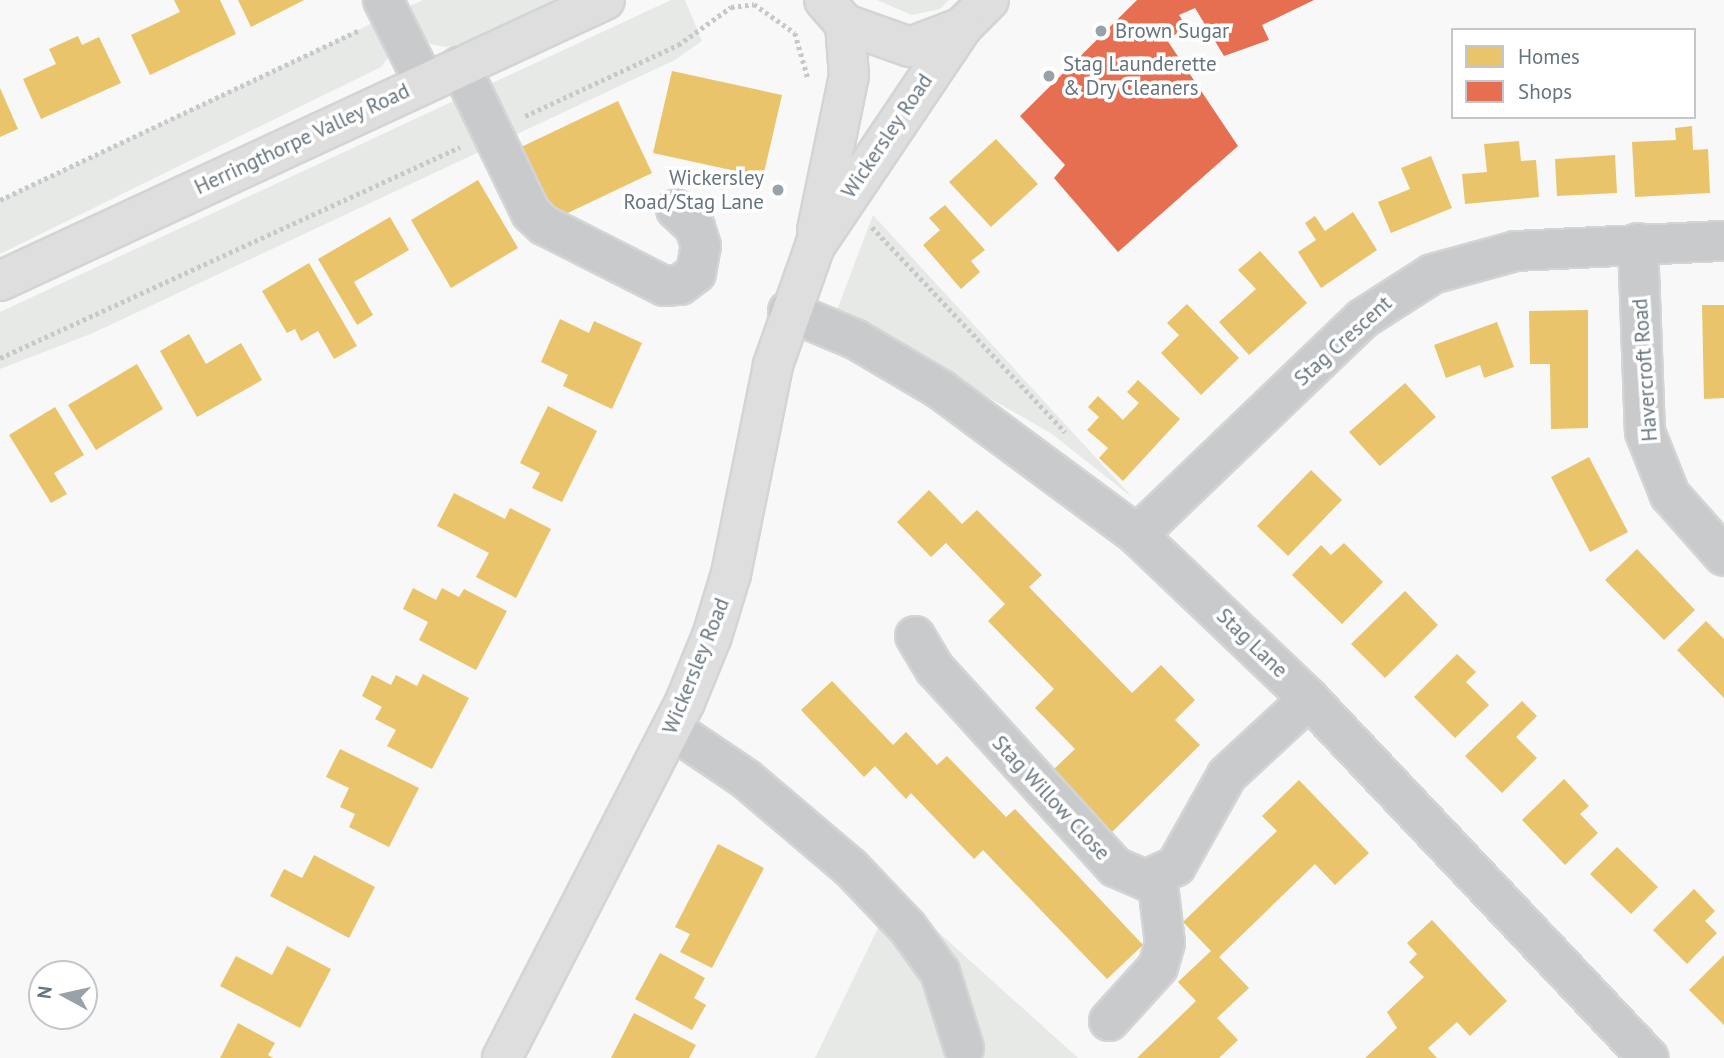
<!DOCTYPE html>
<style>
body{margin:0}
#map{position:relative;width:1724px;height:1058px;overflow:hidden;background:#f8f8f8;font-family:"PT Sans",sans-serif}
div>[style]{position:absolute}
[style*='--x']{left:calc(var(--x)*1px);top:calc(var(--y)*1px);width:calc(var(--w)*1px);rotate:calc(var(--a)*1deg)}
.green>*{inset:0;background:#e7e9e6}
.homes>*{inset:0;background:#e9c46a}
.shops>*{inset:0;background:#e76f51}
.path>*{height:4.5px;margin-top:-2.25px;transform-origin:0;background:repeating-linear-gradient(90deg,#c7c8c9 0 3.5px,transparent 0 7px)}
.roads{filter:drop-shadow(2px 0 #d3d4d5) drop-shadow(-2px 0 #d3d4d5) drop-shadow(0 2px #d3d4d5) drop-shadow(0 -2px #d3d4d5)}
.minor>*{height:38px;margin:-19px;padding:0 19px;transform-origin:19px;border-radius:19px;background:#c9cacb}
.major>*{height:38px;margin:-19px;padding:0 19px;transform-origin:19px;border-radius:19px;background:#dededf}
.dots>*{width:19px;height:19px;translate:-50% -50%;box-sizing:border-box;border:4px solid #fff;border-radius:50%}
span{translate:-50% -50%;white-space:nowrap;text-align:center;line-height:1.15;-webkit-text-stroke:7px #fff;paint-order:stroke}
.poi-label{font-size:21px;color:#66747f}
.left{translate:0 -50%;text-align:left}
.right{translate:-100% -50%;text-align:right}
.street-label{font-size:21px;color:#66747f}
.legend{position:absolute;left:1451px;top:28px;width:245px;height:91px;box-sizing:border-box;background:#fff;border:2px solid #c2c7cc;margin:0;padding:9px 12px;list-style:none;font-size:21px;color:#66747f}
.legend li{display:flex;align-items:center;gap:14px;height:35px}
.legend b{width:35px;border:2px solid #c2c7cc}
.north{position:absolute;left:28px;top:960px;width:70px;height:70px;box-sizing:border-box;background:#fff;border:2px solid #c2c7cc;border-radius:50%;rotate:278deg;font-size:19px;font-weight:700;line-height:28px;text-align:center;color:#66747f}
.north::after{content:'';display:block;margin:auto;width:24px;height:32px;background:#99a2a9;clip-path:polygon(50% 0,100% 100%,50% 72%,0 100%)}
</style>
<div id="map">
<div class="green">
<i style="clip-path:polygon(423px 0,559px 0,482px 38px,446px 47px,430px 44px,403px 9px)"></i>
<i style="clip-path:polygon(671px 0,685px 0,702px 41px,675px 60px,93px 333px,0 369px,0 312px)"></i>
<i style="clip-path:polygon(877px 0,949px 0,940px 9px,912px 15px)"></i>
<i style="clip-path:polygon(377px 21px,391px 54px,381px 67px,0 254px,0 200px)"></i>
<i style="clip-path:polygon(873px 215px,1133px 498px,1052px 434px,837px 310px)"></i>
<i style="clip-path:polygon(895px 893px,1078px 1058px,815px 1058px)"></i>
</div>
<div class="homes">
<i style="clip-path:polygon(174px 0,220px 0,236px 34px,150px 75px,131px 35px,180px 12px)"></i>
<i style="clip-path:polygon(238px 0,304px 0,251px 27px)"></i>
<i style="clip-path:polygon(78px 36px,82px 45px,99px 37px,121px 83px,41px 119px,23px 79px,56px 64px,49px 49px)"></i>
<i style="clip-path:polygon(672px 71px,782px 95px,763px 177px,653px 153px)"></i>
<i style="clip-path:polygon(0 88px,18px 129px,0 137px)"></i>
<i style="clip-path:polygon(618px 101px,652px 173px,553px 220px,519px 148px)"></i>
<i style="clip-path:polygon(1692px 126px,1693px 150px,1708px 149px,1710px 193px,1635px 197px,1632px 142px,1676px 140px,1675px 128px)"></i>
<i style="clip-path:polygon(996px 139px,1038px 184px,991px 227px,949px 182px)"></i>
<i style="clip-path:polygon(1519px 141px,1521px 161px,1536px 160px,1539px 197px,1465px 204px,1462px 174px,1487px 172px,1484px 144px)"></i>
<i style="clip-path:polygon(1615px 155px,1617px 193px,1557px 196px,1555px 159px)"></i>
<i style="clip-path:polygon(1431px 156px,1452px 208px,1391px 233px,1378px 202px,1410px 189px,1401px 168px)"></i>
<i style="clip-path:polygon(478px 180px,518px 248px,451px 288px,411px 220px)"></i>
<i style="clip-path:polygon(945px 205px,985px 250px,971px 261px,980px 272px,961px 289px,923px 245px,940px 230px,929px 218px)"></i>
<i style="clip-path:polygon(1353px 212px,1377px 250px,1321px 288px,1298px 252px,1316px 240px,1305px 223px,1315px 216px,1325px 231px)"></i>
<i style="clip-path:polygon(390px 217px,409px 250px,354px 282px,373px 315px,357px 325px,318px 259px)"></i>
<i style="clip-path:polygon(1260px 251px,1307px 303px,1249px 355px,1219px 322px,1256px 289px,1238px 270px)"></i>
<i style="clip-path:polygon(309px 263px,357px 346px,334px 359px,318px 331px,301px 341px,295px 329px,287px 333px,262px 291px)"></i>
<i style="clip-path:polygon(1187px 304px,1239px 358px,1201px 395px,1161px 353px,1179px 335px,1167px 323px)"></i>
<i style="clip-path:polygon(1702px 305px,1724px 305px,1724px 398px,1704px 399px)"></i>
<i style="clip-path:polygon(1588px 310px,1588px 428px,1551px 429px,1550px 364px,1530px 364px,1529px 311px)"></i>
<i style="clip-path:polygon(560px 319px,589px 333px,594px 321px,642px 343px,612px 409px,563px 386px,568px 375px,541px 362px)"></i>
<i style="clip-path:polygon(1497px 322px,1514px 367px,1484px 378px,1480px 365px,1446px 378px,1434px 345px)"></i>
<i style="clip-path:polygon(189px 334px,206px 364px,241px 343px,262px 380px,197px 417px,160px 351px)"></i>
<i style="clip-path:polygon(137px 364px,163px 409px,96px 450px,68px 405px)"></i>
<i style="clip-path:polygon(1138px 380px,1180px 419px,1123px 481px,1099px 458px,1108px 448px,1087px 430px,1099px 417px,1088px 407px,1098px 396px,1123px 420px,1139px 403px,1127px 392px)"></i>
<i style="clip-path:polygon(1405px 383px,1436px 417px,1380px 466px,1349px 432px)"></i>
<i style="clip-path:polygon(548px 406px,597px 431px,562px 502px,532px 488px,540px 473px,520px 463px)"></i>
<i style="clip-path:polygon(55px 407px,84px 455px,54px 473px,67px 494px,51px 503px,9px 435px)"></i>
<i style="clip-path:polygon(1589px 457px,1628px 532px,1590px 552px,1551px 477px)"></i>
<i style="clip-path:polygon(1311px 470px,1342px 500px,1288px 556px,1257px 526px)"></i>
<i style="clip-path:polygon(929px 490px,962px 524px,977px 510px,1042px 575px,1029px 587px,1132px 693px,1161px 665px,1195px 700px,1175px 720px,1200px 745px,1112px 832px,1052px 771px,1075px 749px,1035px 708px,1054px 689px,988px 621px,1005px 604px,946px 543px,931px 557px,897px 522px)"></i>
<i style="clip-path:polygon(454px 493px,505px 519px,510px 508px,551px 529px,516px 598px,476px 577px,489px 553px,437px 526px)"></i>
<i style="clip-path:polygon(1344px 543px,1383px 582px,1342px 624px,1292px 575px,1321px 545px,1331px 555px)"></i>
<i style="clip-path:polygon(1637px 549px,1695px 610px,1664px 640px,1605px 580px)"></i>
<i style="clip-path:polygon(413px 588px,436px 600px,442px 588px,459px 597px,464px 589px,507px 611px,476px 670px,419px 640px,428px 622px,403px 609px)"></i>
<i style="clip-path:polygon(1405px 591px,1438px 625px,1385px 678px,1351px 644px)"></i>
<i style="clip-path:polygon(1706px 621px,1724px 639px,1724px 698px,1677px 650px)"></i>
<i style="clip-path:polygon(1457px 654px,1476px 672px,1466px 682px,1489px 705px,1455px 738px,1414px 697px)"></i>
<i style="clip-path:polygon(423px 674px,469px 698px,432px 769px,387px 746px,396px 730px,375px 719px,382px 707px,362px 696px,372px 675px,391px 685px,396px 675px,417px 686px)"></i>
<i style="clip-path:polygon(832px 681px,893px 745px,906px 732px,937px 765px,947px 756px,1006px 817px,1015px 809px,1143px 945px,1107px 979px,983px 850px,974px 859px,911px 793px,906px 799px,875px 766px,864px 777px,801px 710px)"></i>
<i style="clip-path:polygon(1522px 701px,1537px 716px,1516px 737px,1537px 758px,1502px 793px,1465px 756px)"></i>
<i style="clip-path:polygon(340px 749px,419px 788px,389px 847px,349px 827px,355px 814px,340px 807px,349px 788px,326px 777px)"></i>
<i style="clip-path:polygon(1564px 779px,1589px 806px,1580px 814px,1598px 833px,1565px 865px,1522px 820px)"></i>
<i style="clip-path:polygon(1299px 780px,1369px 853px,1335px 885px,1315px 864px,1219px 957px,1249px 988px,1217px 1018px,1238px 1040px,1219px 1058px,1137px 1058px,1196px 1001px,1178px 982px,1211px 951px,1183px 922px,1277px 831px,1262px 816px)"></i>
<i style="clip-path:polygon(718px 844px,764px 868px,712px 968px,680px 952px,690px 934px,675px 927px)"></i>
<i style="clip-path:polygon(1617px 847px,1658px 887px,1631px 914px,1590px 874px)"></i>
<i style="clip-path:polygon(314px 855px,375px 887px,349px 938px,270px 896px,284px 869px,302px 878px)"></i>
<i style="clip-path:polygon(1694px 889px,1715px 911px,1705px 921px,1717px 933px,1687px 964px,1653px 930px)"></i>
<i style="clip-path:polygon(1432px 920px,1507px 1001px,1470px 1036px,1457px 1022px,1428px 1048px,1437px 1058px,1365px 1058px,1397px 1028px,1387px 1012px,1424px 977px,1409px 962px,1417px 954px,1407px 943px)"></i>
<i style="clip-path:polygon(287px 946px,331px 969px,300px 1028px,220px 986px,236px 956px,272px 975px)"></i>
<i style="clip-path:polygon(660px 953px,705px 978px,694px 998px,706px 1005px,692px 1030px,635px 999px)"></i>
<i style="clip-path:polygon(1724px 955px,1724px 1025px,1689px 990px)"></i>
<i style="clip-path:polygon(634px 1013px,696px 1045px,689px 1058px,611px 1058px)"></i>
<i style="clip-path:polygon(238px 1023px,275px 1043px,268px 1055px,273px 1058px,220px 1058px)"></i>
</div>
<div class="shops">
<i style="clip-path:polygon(1137px 0,1314px 0,1262px 25px,1269px 40px,1224px 56px,1195px 8px,1179px 15px,1187px 27px,1167px 40px,1238px 146px,1118px 252px,1054px 178px,1065px 165px,1020px 116px)"></i>
</div>
<div class="path">
<i style="--x:525;--y:116;--w:169;--a:-24.9"></i>
<i style="--x:678;--y:45;--w:65;--a:-35.6"></i>
<i style="--x:731;--y:7;--w:23;--a:-7"></i>
<i style="--x:754;--y:4;--w:50;--a:35.3"></i>
<i style="--x:795;--y:33;--w:47;--a:73.9"></i>
<i style="--x:0;--y:200;--w:397;--a:-25.3"></i>
<i style="--x:872;--y:227;--w:282;--a:46.7"></i>
<i style="--x:0;--y:358;--w:506;--a:-24.64"></i>
</div>
<div class="roads">
<div class="minor">
<i style="--x:383;--y:0;--w:92;--a:63.4"></i>
<i style="--x:460;--y:66;--w:163;--a:64.2"></i>
<i style="--x:531;--y:213;--w:18;--a:43"></i>
<i style="--x:544;--y:225;--w:135;--a:26.9"></i>
<i style="--x:664;--y:286;--w:16;--a:-4"></i>
<i style="--x:680;--y:285;--w:20;--a:-37"></i>
<i style="--x:696;--y:273;--w:27;--a:-80"></i>
<i style="--x:701;--y:246;--w:20;--a:-108"></i>
<i style="--x:695;--y:227;--w:26;--a:-137"></i>
<i style="--x:1638;--y:243;--w:189;--a:87.9"></i>
<i style="--x:1645;--y:432;--w:68;--a:68.4"></i>
<i style="--x:1670;--y:495;--w:81;--a:48.5"></i>
<i style="--x:788;--y:311;--w:73;--a:22.7"></i>
<i style="--x:855;--y:339;--w:99;--a:30.5"></i>
<i style="--x:940;--y:389;--w:245;--a:36.5"></i>
<i style="--x:1137;--y:535;--w:238;--a:43.6"></i>
<i style="--x:1309;--y:699;--w:494;--a:46.6"></i>
<i style="--x:1137;--y:535;--w:312;--a:-43.8"></i>
<i style="--x:1362;--y:319;--w:83;--a:-32.7"></i>
<i style="--x:1432;--y:274;--w:87;--a:-15.3"></i>
<i style="--x:1516;--y:251;--w:208;--a:-2.8"></i>
<i style="--x:915;--y:636;--w:39;--a:59"></i>
<i style="--x:935;--y:669;--w:268;--a:47.7"></i>
<i style="--x:1115;--y:867;--w:33;--a:23"></i>
<i style="--x:1145;--y:880;--w:34;--a:-24"></i>
<i style="--x:1176;--y:866;--w:104;--a:-60.7"></i>
<i style="--x:1227;--y:775;--w:112;--a:-42.8"></i>
<i style="--x:672;--y:729;--w:89;--a:34"></i>
<i style="--x:746;--y:779;--w:138;--a:40.3"></i>
<i style="--x:851;--y:868;--w:81;--a:46.5"></i>
<i style="--x:907;--y:927;--w:56;--a:53.7"></i>
<i style="--x:940;--y:972;--w:80;--a:72.5"></i>
<i style="--x:1109;--y:1021;--w:73;--a:-47.8"></i>
<i style="--x:1158;--y:967;--w:25;--a:-74"></i>
<i style="--x:1165;--y:943;--w:66;--a:-96.9"></i>
</div>
<div class="major">
<i style="--x:824;--y:0;--w:32;--a:49"></i>
<i style="--x:845;--y:24;--w:69;--a:19.5"></i>
<i style="--x:910;--y:47;--w:56;--a:-21"></i>
<i style="--x:962;--y:27;--w:38;--a:-45"></i>
<i style="--x:817;--y:230;--w:157;--a:-78.3"></i>
<i style="--x:849;--y:76;--w:52;--a:-94.4"></i>
<i style="--x:0;--y:281;--w:667;--a:-24.91"></i>
<i style="--x:502;--y:1058;--w:400;--a:-62.8"></i>
<i style="--x:685;--y:702;--w:71;--a:-67.8"></i>
<i style="--x:712;--y:636;--w:65;--a:-73"></i>
<i style="--x:731;--y:574;--w:213;--a:-78.6"></i>
<i style="--x:773;--y:365;--w:126;--a:-70.6"></i>
<i style="--x:815;--y:246;--w:264;--a:-56.1"></i>
</div>
</div>
<div class="dots">
<i style="left:1101px;top:31px;background:#99a2a9"></i>
<i style="left:1049px;top:76px;background:#99a2a9"></i>
<i style="left:778px;top:190px;background:#99a2a9"></i>
</div>
<div class="poi-label">
<span class="left" style="left:1115px;top:31px">Brown Sugar</span>
<span class="left" style="left:1063px;top:76px">Stag Launderette<br>&amp; Dry Cleaners</span>
<span class="right" style="left:764px;top:190px">Wickersley<br>Road/Stag Lane</span>
</div>
<div class="street-label">
<span style="left:887px;top:136px;rotate:-56deg">Wickersley Road</span>
<span style="left:302px;top:139px;rotate:-25deg">Herringthorpe Valley Road</span>
<span style="left:1343px;top:341px;rotate:-42deg">Stag Crescent</span>
<span style="left:1645px;top:370px;rotate:-94deg">Havercroft Road</span>
<span style="left:1252px;top:643px;rotate:44deg">Stag Lane</span>
<span style="left:696px;top:666px;rotate:-68deg">Wickersley Road</span>
<span style="left:1051px;top:798px;rotate:47deg">Stag Willow Close</span>
</div>
<ul class="legend">
<li><b style="height:19px;background:#e9c46a"></b>Homes</li>
<li><b style="height:19px;background:#e76f51"></b>Shops</li>
</ul>
<div class="north">N</div>
</div>
